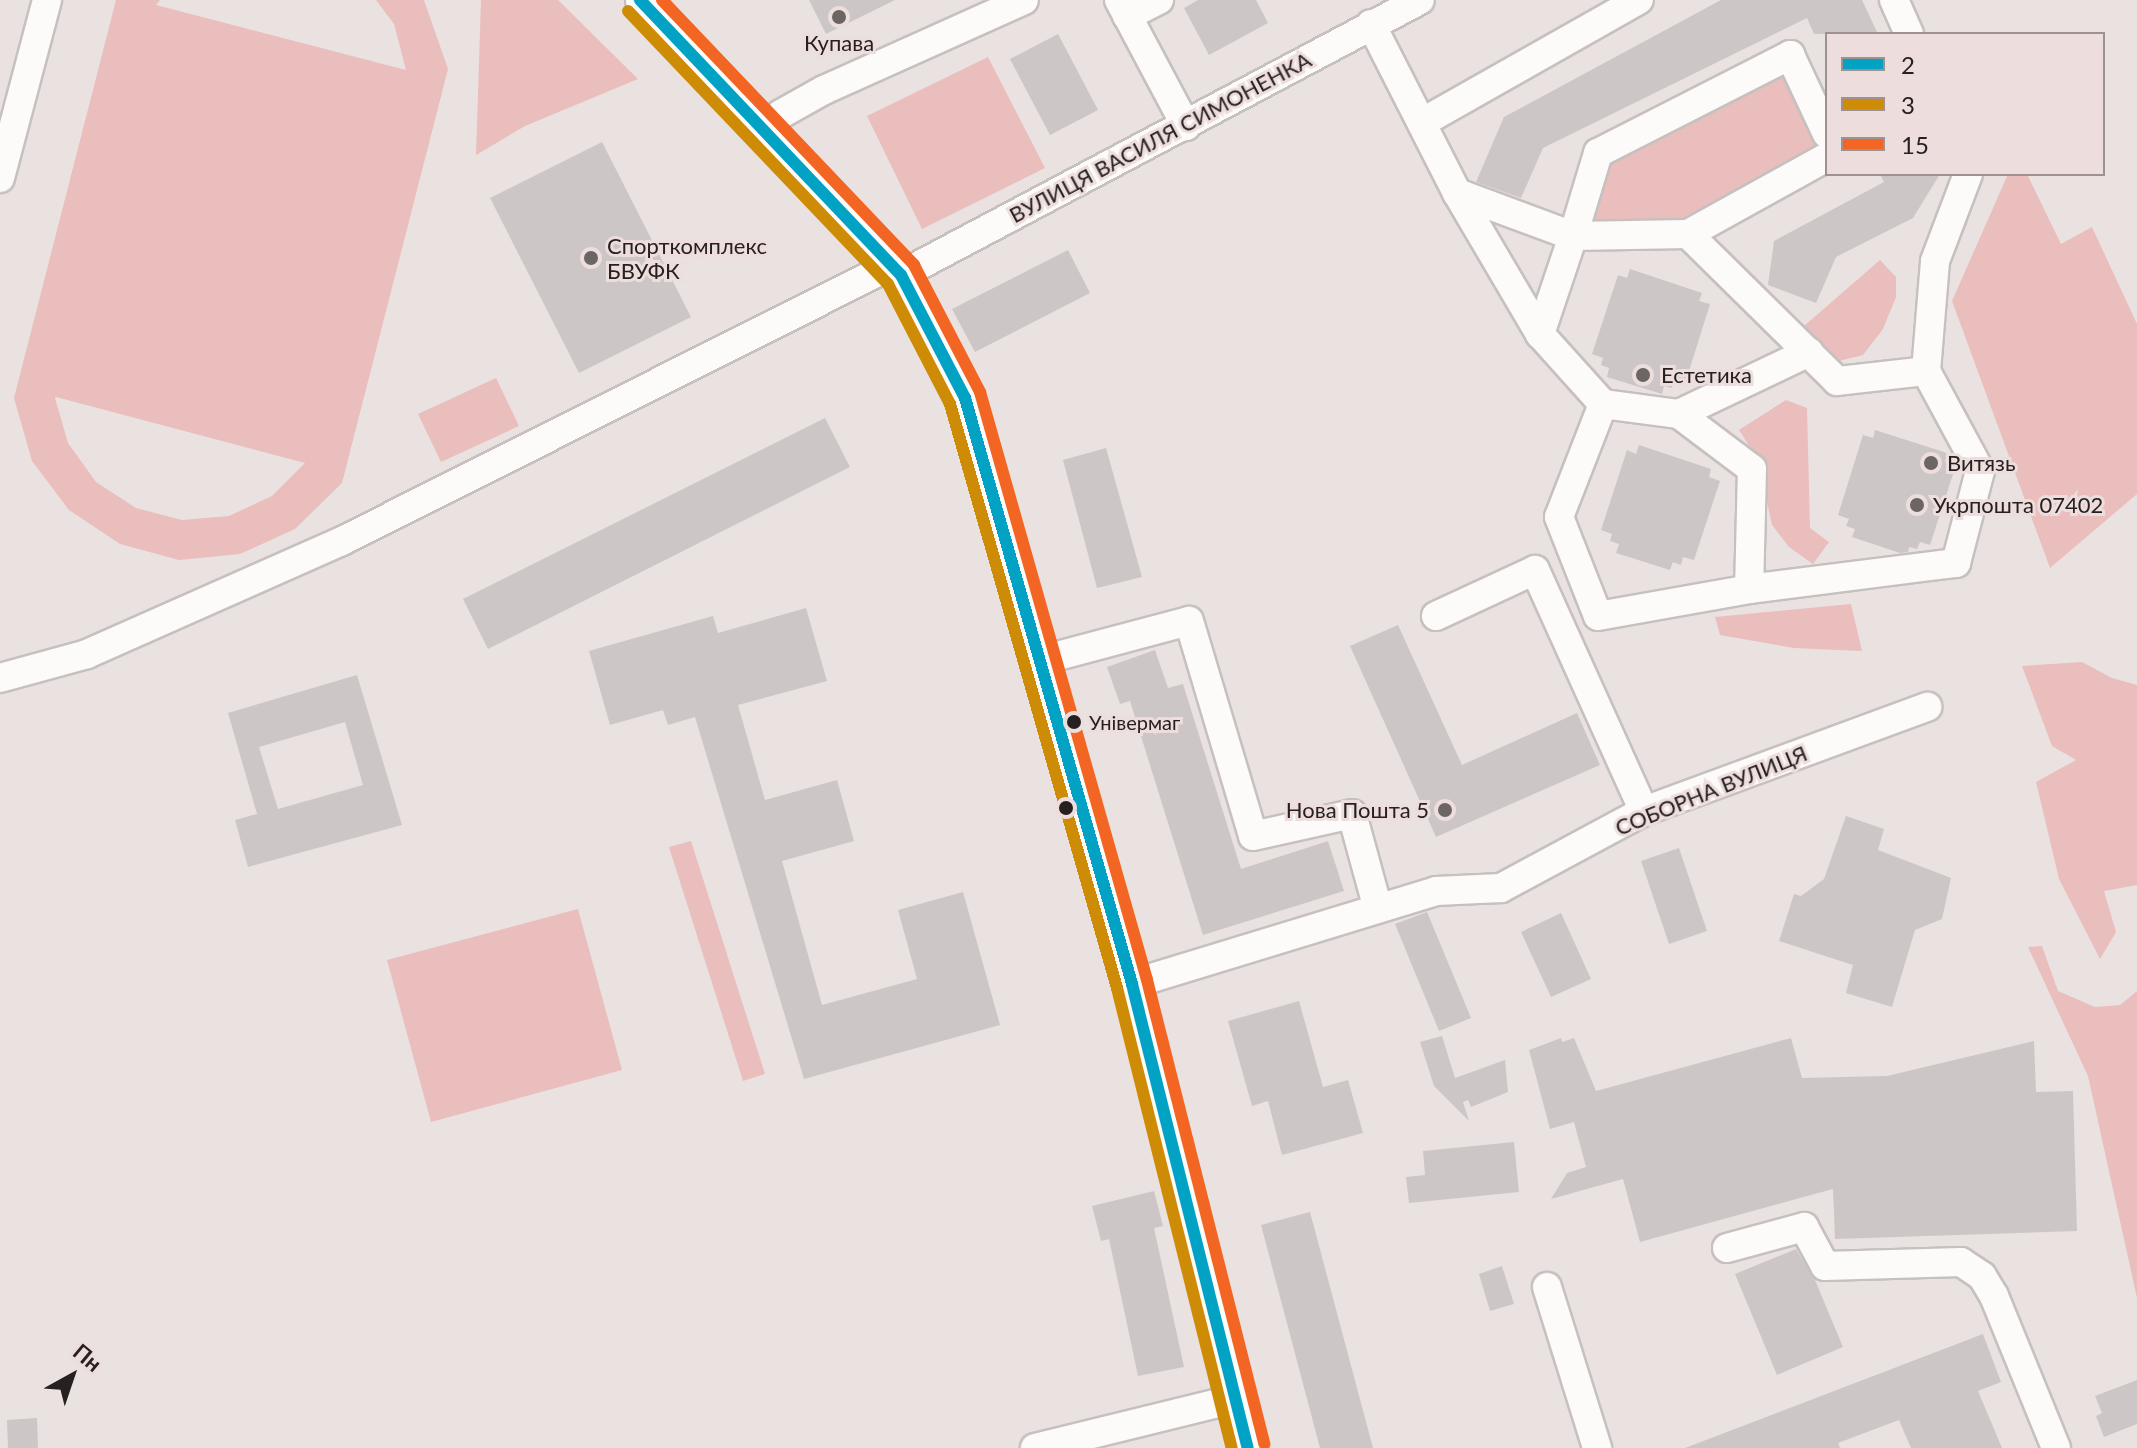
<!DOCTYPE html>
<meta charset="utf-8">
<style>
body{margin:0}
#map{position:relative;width:2137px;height:1448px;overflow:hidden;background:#eae2e0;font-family:Lato,sans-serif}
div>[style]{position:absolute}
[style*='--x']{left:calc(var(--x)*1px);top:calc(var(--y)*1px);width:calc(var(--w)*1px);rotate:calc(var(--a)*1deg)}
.green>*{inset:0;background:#e9bebd}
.building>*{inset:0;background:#cdc6c6}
.roads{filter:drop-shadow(2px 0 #c6c0bf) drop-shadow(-2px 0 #c6c0bf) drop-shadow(0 2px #c6c0bf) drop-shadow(0 -2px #c6c0bf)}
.minor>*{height:28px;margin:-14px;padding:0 14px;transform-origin:14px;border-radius:14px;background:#fcfbfa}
.bus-1>*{height:12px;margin:-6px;padding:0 6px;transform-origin:6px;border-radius:6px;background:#02a2c5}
.bus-2>*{height:12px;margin:-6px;padding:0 6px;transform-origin:6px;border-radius:6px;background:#cd8b06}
.bus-3>*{height:12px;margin:-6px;padding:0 6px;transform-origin:6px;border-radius:6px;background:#f26522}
.dots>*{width:22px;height:22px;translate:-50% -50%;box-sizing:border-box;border:4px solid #eddedd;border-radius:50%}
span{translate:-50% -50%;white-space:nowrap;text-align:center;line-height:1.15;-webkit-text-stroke:6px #eddedd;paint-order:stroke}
.bus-label{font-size:20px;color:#262120}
.left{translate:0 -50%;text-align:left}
.poi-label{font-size:22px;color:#262120}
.right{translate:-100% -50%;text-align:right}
.street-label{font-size:22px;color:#262120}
.legend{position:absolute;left:1825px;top:32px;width:280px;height:144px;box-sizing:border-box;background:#eddedd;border:2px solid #9d9291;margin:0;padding:10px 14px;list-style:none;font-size:24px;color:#262120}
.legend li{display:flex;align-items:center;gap:16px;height:40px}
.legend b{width:40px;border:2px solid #9d9291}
.north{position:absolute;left:32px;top:1336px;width:80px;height:80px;-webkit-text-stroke:6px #eddedd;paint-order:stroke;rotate:40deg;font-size:22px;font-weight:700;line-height:32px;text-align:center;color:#262120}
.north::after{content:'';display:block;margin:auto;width:28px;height:36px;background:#262120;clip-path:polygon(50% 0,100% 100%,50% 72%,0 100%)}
</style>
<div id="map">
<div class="green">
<i style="clip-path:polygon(evenodd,116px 0,160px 0,156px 5px,406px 70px,394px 24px,376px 0,424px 0,448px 69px,342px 483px,295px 529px,240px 554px,179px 560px,120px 544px,69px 510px,32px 461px,14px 398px,116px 0,55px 398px,56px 397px,305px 463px,272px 496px,229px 516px,182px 520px,136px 508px,96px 482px,68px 443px,55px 398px)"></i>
<i style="clip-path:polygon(481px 0,558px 0,638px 79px,525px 126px,476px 155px)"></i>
<i style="clip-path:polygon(988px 57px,1045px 168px,922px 229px,867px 116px)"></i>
<i style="clip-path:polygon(1782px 70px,1823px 151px,1677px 225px,1587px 227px,1606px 160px)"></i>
<i style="clip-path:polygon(2008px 174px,2027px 174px,2061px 244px,2092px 227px,2137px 324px,2137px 494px,2050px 568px,1952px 301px)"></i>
<i style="clip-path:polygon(1880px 260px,1896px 277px,1896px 297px,1883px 329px,1863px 355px,1835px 362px,1814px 352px,1804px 326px)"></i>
<i style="clip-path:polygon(496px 378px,519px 426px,441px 462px,418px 414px)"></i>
<i style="clip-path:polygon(1786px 400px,1807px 408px,1810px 528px,1829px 542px,1813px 564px,1789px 547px,1772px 525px,1758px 460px,1739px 430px)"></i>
<i style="clip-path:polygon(1851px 604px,1862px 651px,1794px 648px,1720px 635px,1715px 617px)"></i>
<i style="clip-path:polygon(2082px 662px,2112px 678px,2137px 685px,2137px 885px,2104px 891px,2116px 932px,2100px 959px,2059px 879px,2036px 782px,2076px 760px,2052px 746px,2022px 666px)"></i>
<i style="clip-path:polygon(691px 841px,765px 1074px,743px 1081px,669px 847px)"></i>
<i style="clip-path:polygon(578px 909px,622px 1070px,431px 1122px,387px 960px)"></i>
<i style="clip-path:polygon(2042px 946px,2058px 991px,2095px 1007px,2120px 1005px,2137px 991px,2137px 1298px,2088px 1076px,2028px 947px)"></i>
</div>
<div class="building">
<i style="clip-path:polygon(809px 0,895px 0,826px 34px)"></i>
<i style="clip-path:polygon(1198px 0,1256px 0,1268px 23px,1209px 55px,1184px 8px)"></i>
<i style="clip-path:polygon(1721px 0,1862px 0,1878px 34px,1814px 34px,1807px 18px,1543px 148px,1521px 198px,1476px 182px,1504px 117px)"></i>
<i style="clip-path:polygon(1058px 34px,1098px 110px,1050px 135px,1010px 59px)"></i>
<i style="clip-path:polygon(602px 142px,691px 317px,579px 373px,490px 198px)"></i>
<i style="clip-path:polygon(1880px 174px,1940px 174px,1913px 218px,1836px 257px,1816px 303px,1768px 285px,1774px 241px,1884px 182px)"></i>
<i style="clip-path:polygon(1068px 250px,1090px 293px,975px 352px,952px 309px)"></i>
<i style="clip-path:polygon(1630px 269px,1702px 293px,1699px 301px,1710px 304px,1685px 384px,1674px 381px,1672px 388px,1664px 386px,1662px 394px,1607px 377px,1609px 368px,1601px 365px,1603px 358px,1592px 354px,1618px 275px,1627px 278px)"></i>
<i style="clip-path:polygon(825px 418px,850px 467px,488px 649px,463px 599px)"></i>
<i style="clip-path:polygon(1875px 430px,1947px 453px,1945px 462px,1956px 465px,1930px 545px,1920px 542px,1917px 549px,1909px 547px,1908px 552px,1900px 553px,1852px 537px,1855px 529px,1846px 526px,1849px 519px,1838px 515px,1863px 435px,1873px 438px)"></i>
<i style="clip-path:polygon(1639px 445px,1711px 469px,1709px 477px,1720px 481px,1694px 560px,1683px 557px,1681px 565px,1673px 562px,1670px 570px,1616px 553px,1619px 544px,1610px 541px,1612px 534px,1601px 530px,1627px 450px,1636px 454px)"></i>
<i style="clip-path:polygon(1106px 448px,1142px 577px,1097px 588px,1063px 460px)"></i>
<i style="clip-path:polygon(806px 608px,827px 681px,738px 705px,765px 800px,837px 780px,854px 841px,782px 861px,822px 1005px,917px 979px,898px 910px,963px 892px,1000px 1025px,804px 1079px,695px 717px,668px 725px,663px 710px,610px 725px,589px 651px,713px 616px,718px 633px)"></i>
<i style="clip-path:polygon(1398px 625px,1462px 765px,1577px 713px,1600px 765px,1436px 837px,1350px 646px)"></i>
<i style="clip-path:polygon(1155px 650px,1168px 688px,1183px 684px,1241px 869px,1328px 841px,1344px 891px,1203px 935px,1130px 701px,1120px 704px,1107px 667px)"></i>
<i style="clip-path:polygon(evenodd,357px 675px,402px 825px,248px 867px,235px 820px,257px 814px,228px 713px,357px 675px,345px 722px,363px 785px,278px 809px,259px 747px,345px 722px)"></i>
<i style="clip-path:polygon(1846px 816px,1884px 829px,1878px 850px,1951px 878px,1942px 919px,1915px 930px,1892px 1007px,1846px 993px,1853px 965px,1779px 941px,1794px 894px,1801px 896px,1824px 879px)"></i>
<i style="clip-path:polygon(1679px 848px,1707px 931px,1669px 944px,1641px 861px)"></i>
<i style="clip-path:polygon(1427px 912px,1471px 1018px,1439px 1031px,1395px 924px)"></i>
<i style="clip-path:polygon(1561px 913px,1591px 979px,1551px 997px,1521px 932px)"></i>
<i style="clip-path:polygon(1299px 1001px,1323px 1087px,1348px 1080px,1363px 1133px,1282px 1155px,1268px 1101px,1252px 1106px,1228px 1021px)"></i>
<i style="clip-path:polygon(1442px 1036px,1455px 1078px,1505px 1060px,1508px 1092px,1471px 1107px,1468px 1100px,1463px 1102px,1469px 1121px,1434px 1086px,1420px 1042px)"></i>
<i style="clip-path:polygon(1561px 1038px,1562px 1042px,1574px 1038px,1596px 1091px,1791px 1038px,1802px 1078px,1887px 1076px,2034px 1041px,2036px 1092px,2073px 1091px,2077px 1231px,1835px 1239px,1833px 1189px,1640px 1242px,1623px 1179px,1551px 1199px,1567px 1173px,1586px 1167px,1574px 1122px,1550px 1129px,1529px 1050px)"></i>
<i style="clip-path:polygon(1514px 1142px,1519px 1192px,1409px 1203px,1406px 1177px,1425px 1175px,1423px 1151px)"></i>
<i style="clip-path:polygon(1154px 1191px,1163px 1226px,1154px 1228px,1184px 1367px,1138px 1376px,1109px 1239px,1101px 1241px,1092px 1206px)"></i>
<i style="clip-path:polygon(1310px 1212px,1373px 1448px,1320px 1448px,1261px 1225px)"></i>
<i style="clip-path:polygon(1796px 1249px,1815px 1280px,1843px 1347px,1777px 1375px,1735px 1274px)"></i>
<i style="clip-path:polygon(1502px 1266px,1514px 1304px,1490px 1311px,1479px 1274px)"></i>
<i style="clip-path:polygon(1983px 1334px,2001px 1382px,1978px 1391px,2002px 1448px,1911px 1448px,1899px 1420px,1838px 1443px,1840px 1448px,1685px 1448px)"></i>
<i style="clip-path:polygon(2137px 1380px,2137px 1424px,2104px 1437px,2096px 1416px,2102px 1413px,2095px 1396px)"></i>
<i style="clip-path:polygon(37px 1418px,38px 1448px,8px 1448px,7px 1420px)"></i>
</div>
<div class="roads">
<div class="minor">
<i style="--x:640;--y:0;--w:379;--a:46.5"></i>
<i style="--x:901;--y:275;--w:139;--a:62.5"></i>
<i style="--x:965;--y:398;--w:609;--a:74.09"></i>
<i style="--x:1132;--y:984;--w:478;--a:76"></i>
<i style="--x:1119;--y:0;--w:143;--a:62"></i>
<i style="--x:1894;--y:0;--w:37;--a:66"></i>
<i style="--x:1127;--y:16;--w:36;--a:-27"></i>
<i style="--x:1371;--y:24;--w:190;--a:63"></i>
<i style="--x:1457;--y:193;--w:164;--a:59.5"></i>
<i style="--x:1540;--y:334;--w:94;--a:48"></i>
<i style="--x:1603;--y:404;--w:121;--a:111.3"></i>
<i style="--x:1559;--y:517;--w:106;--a:68.5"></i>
<i style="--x:1598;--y:616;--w:153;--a:-10.1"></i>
<i style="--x:1749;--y:589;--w:209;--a:-7.2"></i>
<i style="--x:1956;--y:563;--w:95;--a:-75.4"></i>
<i style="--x:1980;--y:471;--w:114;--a:-118.4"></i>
<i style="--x:1926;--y:371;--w:110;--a:-85.3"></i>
<i style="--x:1935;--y:261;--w:93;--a:-69.2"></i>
<i style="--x:1423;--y:122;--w:248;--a:-29.5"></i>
<i style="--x:764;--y:128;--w:22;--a:-39"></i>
<i style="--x:781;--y:114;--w:49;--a:-29.2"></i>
<i style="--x:824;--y:90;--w:219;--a:-24.2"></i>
<i style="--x:0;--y:178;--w:184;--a:-75.2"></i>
<i style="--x:1457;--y:193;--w:124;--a:20.3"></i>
<i style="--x:1573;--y:236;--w:87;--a:-73.2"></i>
<i style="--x:1598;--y:153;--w:216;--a:-27"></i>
<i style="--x:1790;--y:55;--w:87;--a:64.9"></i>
<i style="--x:1688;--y:234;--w:159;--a:-29"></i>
<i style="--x:901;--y:275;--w:587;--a:-27.92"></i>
<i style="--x:1540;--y:334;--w:103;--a:-71.4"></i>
<i style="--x:1573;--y:236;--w:115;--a:-1"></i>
<i style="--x:1688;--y:234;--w:209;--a:44.6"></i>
<i style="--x:1837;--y:381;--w:90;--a:-6.4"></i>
<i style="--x:1603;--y:404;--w:77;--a:7.5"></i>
<i style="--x:1679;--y:414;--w:91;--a:37"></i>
<i style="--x:1752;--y:469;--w:120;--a:91.4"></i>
<i style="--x:1679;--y:414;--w:144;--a:-25.5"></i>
<i style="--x:1436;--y:616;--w:109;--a:-24.9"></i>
<i style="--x:1535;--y:570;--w:265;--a:65.7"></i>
<i style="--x:1061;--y:655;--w:132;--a:-14.9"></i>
<i style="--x:1189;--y:621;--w:224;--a:73.4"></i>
<i style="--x:1253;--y:836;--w:101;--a:-12.5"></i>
<i style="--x:1352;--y:814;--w:98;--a:74.7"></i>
<i style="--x:0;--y:678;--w:90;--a:-15.4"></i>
<i style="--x:87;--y:654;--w:279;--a:-23.9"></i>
<i style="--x:342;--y:541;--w:615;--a:-26.65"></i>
<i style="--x:1132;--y:984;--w:318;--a:-17"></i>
<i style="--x:1436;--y:891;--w:65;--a:-2.6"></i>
<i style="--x:1501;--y:888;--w:162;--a:-28.3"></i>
<i style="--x:1644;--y:811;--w:302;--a:-20.2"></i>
<i style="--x:1727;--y:1248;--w:80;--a:-15.3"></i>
<i style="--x:1804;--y:1227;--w:44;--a:61.7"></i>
<i style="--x:1825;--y:1266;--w:136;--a:-1.7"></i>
<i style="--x:1961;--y:1262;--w:25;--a:34"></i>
<i style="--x:1982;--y:1276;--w:23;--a:59"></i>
<i style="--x:1994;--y:1296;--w:164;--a:67.8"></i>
<i style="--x:1547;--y:1287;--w:169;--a:72.7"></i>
<i style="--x:1035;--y:1448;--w:206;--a:-13.8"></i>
</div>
</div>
<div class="bus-1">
<i style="--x:640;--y:0;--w:379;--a:46.5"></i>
<i style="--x:901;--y:275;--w:139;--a:62.5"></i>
<i style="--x:965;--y:398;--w:609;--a:74.09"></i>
<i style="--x:1132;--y:984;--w:478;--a:76"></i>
</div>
<div class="bus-2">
<i style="--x:628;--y:11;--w:377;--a:46.4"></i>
<i style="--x:888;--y:284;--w:135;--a:62.7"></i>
<i style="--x:950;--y:404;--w:607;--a:74.04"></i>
<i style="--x:1117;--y:988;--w:474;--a:76"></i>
</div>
<div class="bus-3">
<i style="--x:662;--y:0;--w:366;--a:46.4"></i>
<i style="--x:914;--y:265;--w:143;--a:62.5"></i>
<i style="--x:980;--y:392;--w:611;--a:74.14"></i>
<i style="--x:1147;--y:980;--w:479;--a:75.8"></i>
</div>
<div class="dots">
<i style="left:839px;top:17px;background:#6b6563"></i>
<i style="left:591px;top:258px;background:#6b6563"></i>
<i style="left:1643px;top:375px;background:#6b6563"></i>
<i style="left:1931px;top:463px;background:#6b6563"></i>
<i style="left:1917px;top:505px;background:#6b6563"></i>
<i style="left:1074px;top:722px;background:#262120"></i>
<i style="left:1066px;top:808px;background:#262120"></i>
<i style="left:1445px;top:810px;background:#6b6563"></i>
</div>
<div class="bus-label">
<span class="left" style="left:1089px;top:722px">Універмаг</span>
</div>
<div class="poi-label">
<span style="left:839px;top:43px">Купава</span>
<span class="left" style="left:607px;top:258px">Спорткомплекс<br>БВУФК</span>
<span class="left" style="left:1661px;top:375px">Естетика</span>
<span class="left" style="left:1947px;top:463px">Витязь</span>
<span class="left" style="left:1933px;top:505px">Укрпошта 07402</span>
<span class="right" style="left:1429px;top:810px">Нова Пошта 5</span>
</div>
<div class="street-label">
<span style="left:1160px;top:137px;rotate:-28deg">ВУЛИЦЯ ВАСИЛЯ СИМОНЕНКА</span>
<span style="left:1711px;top:790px;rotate:-22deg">СОБОРНА ВУЛИЦЯ</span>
</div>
<ul class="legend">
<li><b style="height:10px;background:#02a2c5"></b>2</li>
<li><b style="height:10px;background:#cd8b06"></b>3</li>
<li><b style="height:10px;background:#f26522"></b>15</li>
</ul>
<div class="north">Пн</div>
</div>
